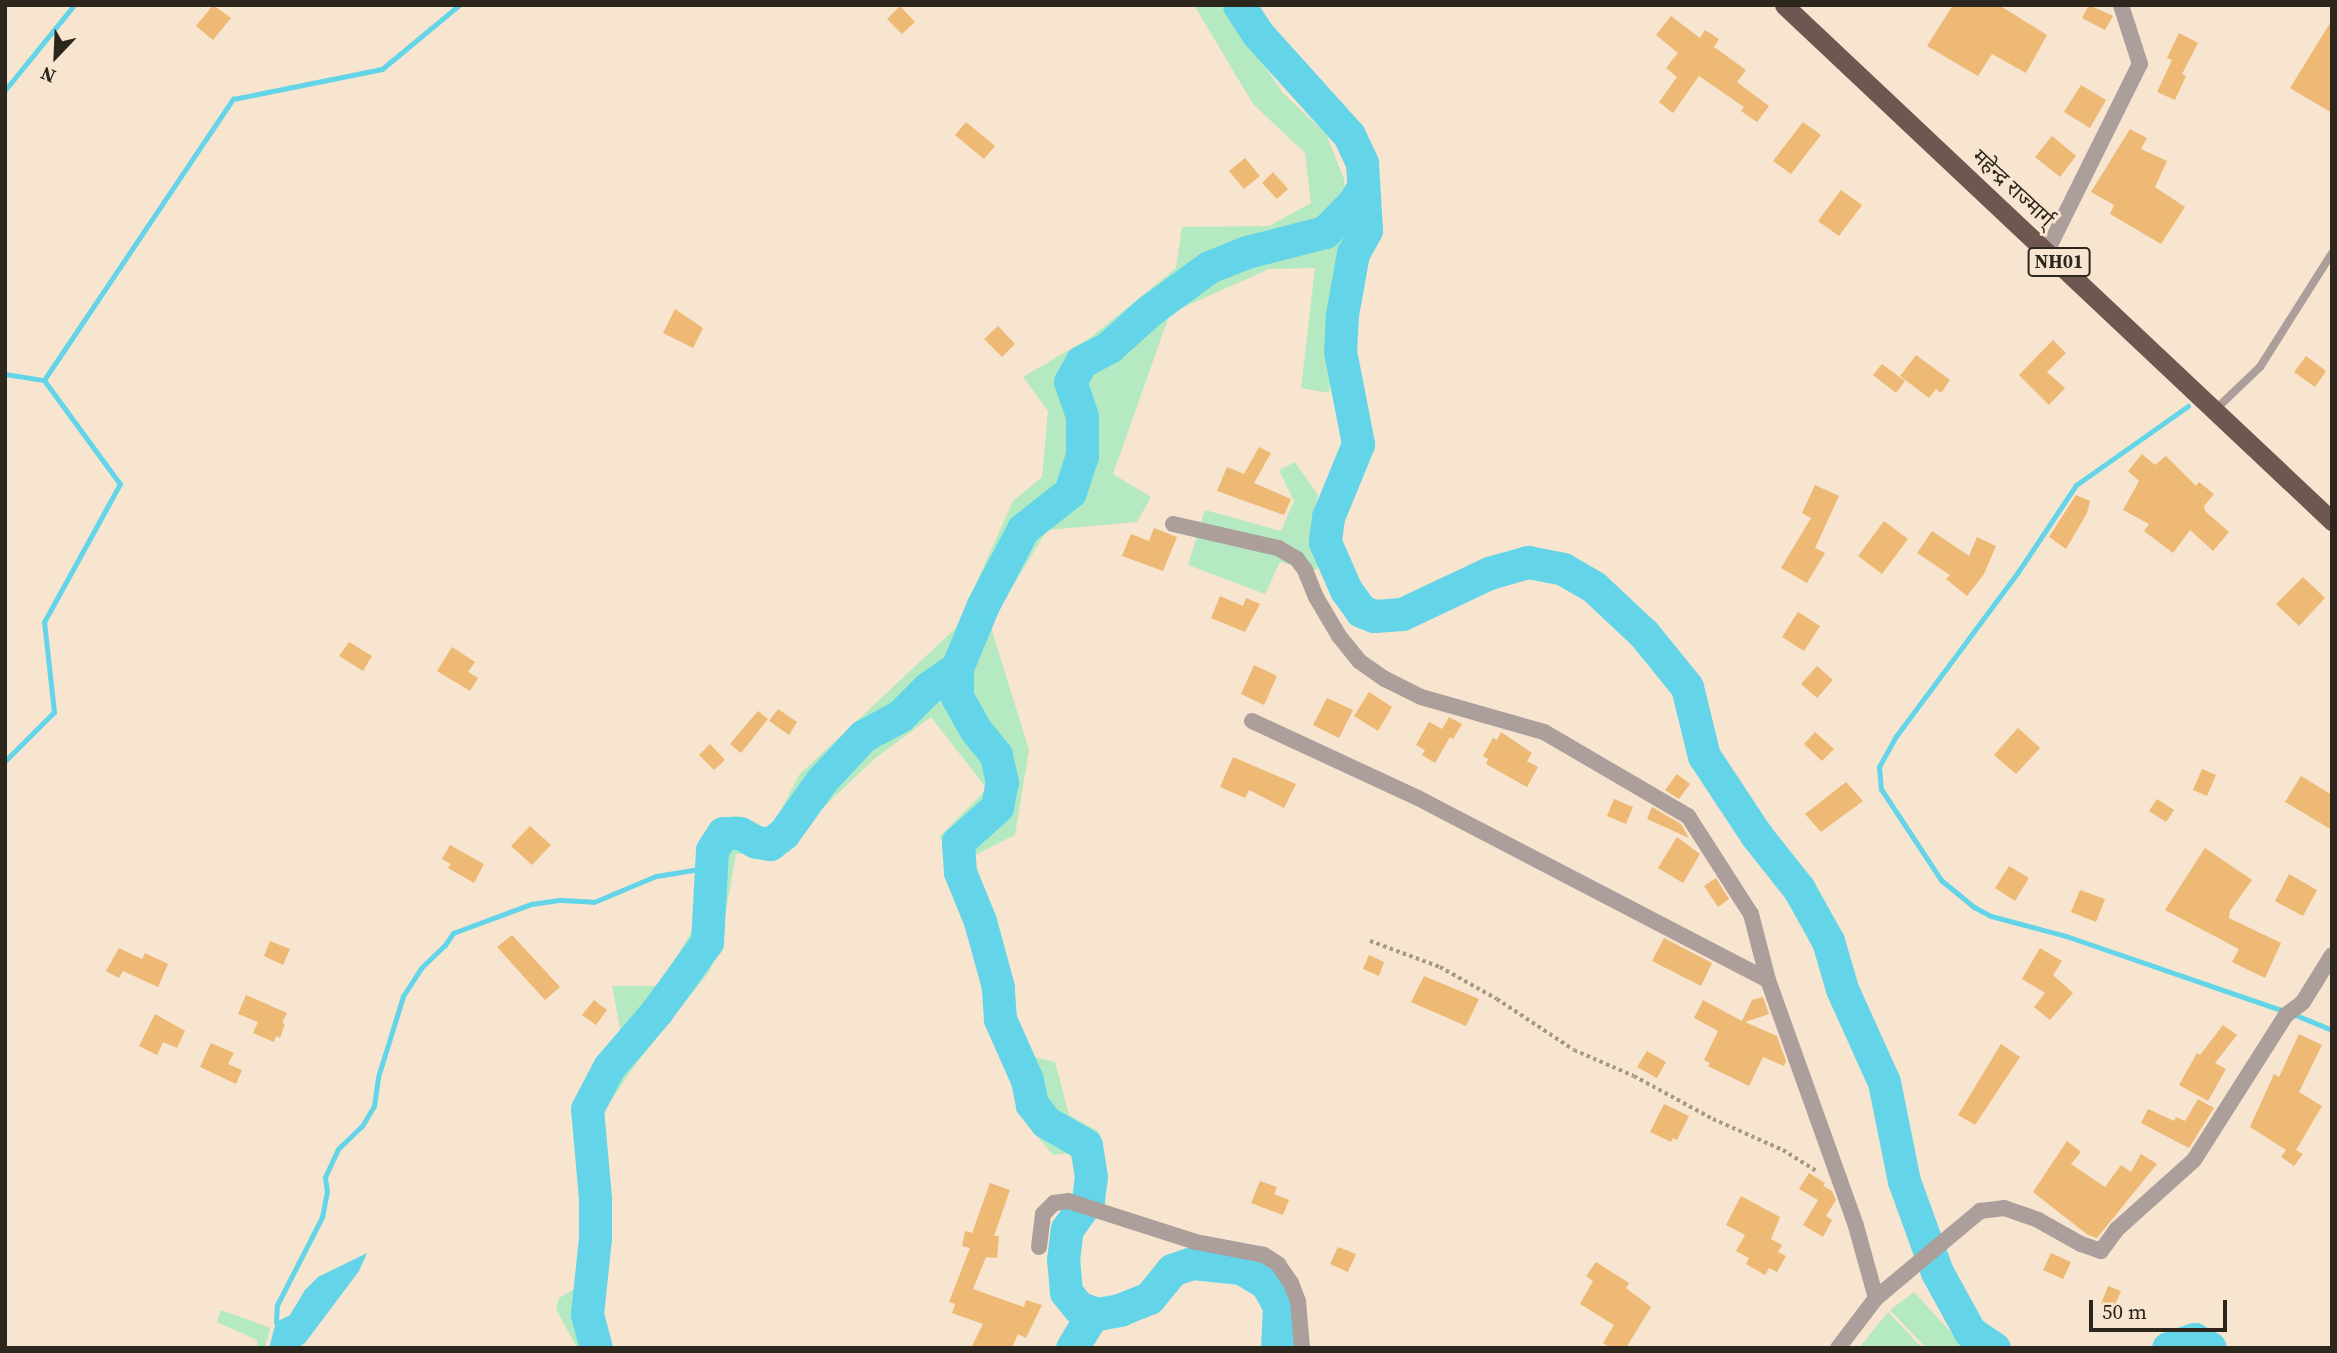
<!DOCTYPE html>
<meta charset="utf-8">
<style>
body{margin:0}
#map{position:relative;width:2337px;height:1353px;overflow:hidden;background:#f7e5cf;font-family:"Source Serif 4","Noto Sans Devanagari",serif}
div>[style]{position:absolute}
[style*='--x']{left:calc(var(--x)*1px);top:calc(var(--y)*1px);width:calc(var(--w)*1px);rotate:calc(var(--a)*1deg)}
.green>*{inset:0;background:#b4e9c2}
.water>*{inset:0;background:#64d5e8}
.stream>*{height:5px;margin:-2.5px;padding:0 2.5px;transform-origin:2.5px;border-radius:2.5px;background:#64d5e8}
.river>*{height:33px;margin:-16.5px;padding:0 16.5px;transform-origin:16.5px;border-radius:16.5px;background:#64d5e8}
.building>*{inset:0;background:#edb974}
.path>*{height:3.5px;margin-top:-1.75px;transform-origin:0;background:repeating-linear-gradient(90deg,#a59887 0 3.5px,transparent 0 7px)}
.service>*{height:8px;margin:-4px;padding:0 4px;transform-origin:4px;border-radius:4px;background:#ab9e9b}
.minor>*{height:16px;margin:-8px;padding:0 8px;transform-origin:8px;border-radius:8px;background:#ab9e9b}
.trunk>*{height:19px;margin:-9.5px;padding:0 9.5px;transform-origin:9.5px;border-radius:9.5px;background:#6e5651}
span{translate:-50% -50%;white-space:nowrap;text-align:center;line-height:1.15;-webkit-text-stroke:6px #f7e5cf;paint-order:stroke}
.shield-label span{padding:2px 5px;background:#f7e5cf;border:2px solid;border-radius:5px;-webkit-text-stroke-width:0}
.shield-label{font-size:19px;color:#2c261d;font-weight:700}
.street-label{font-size:21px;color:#2c261d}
.frame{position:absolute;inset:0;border:7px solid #2c261d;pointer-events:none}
.north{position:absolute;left:21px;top:21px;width:70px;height:70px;-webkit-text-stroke:5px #f7e5cf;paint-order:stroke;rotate:203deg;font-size:19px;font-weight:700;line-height:28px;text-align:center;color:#2c261d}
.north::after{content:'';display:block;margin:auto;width:24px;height:32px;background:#2c261d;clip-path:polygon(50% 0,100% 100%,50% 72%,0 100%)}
.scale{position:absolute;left:2089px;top:1300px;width:138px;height:32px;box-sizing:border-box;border:4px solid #2c261d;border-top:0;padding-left:9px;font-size:21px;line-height:24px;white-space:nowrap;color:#2c261d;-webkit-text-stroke:5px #f7e5cf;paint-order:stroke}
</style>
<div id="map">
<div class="green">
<i style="clip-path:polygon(1194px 5px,1252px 5px,1232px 18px,1283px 93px,1326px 134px,1344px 179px,1346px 247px,1329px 393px,1301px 388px,1315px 268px,1269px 269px,1170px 313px,1113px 474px,1151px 497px,1137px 522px,1047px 530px,990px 624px,1029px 750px,1015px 835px,963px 861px,939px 837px,987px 789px,931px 717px,874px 759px,775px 854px,736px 854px,720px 945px,709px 972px,633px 1068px,598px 1120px,596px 1160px,577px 1163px,579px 1103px,602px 1051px,621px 1034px,612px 986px,659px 986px,699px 919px,713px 823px,737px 815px,759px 835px,776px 820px,799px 775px,956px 628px,1013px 501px,1042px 477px,1048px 411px,1023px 377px,1091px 337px,1176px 268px,1182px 227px,1269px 226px,1311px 203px,1305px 153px,1253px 104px)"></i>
<i style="clip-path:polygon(1295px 462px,1318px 495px,1311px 534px,1326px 564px,1312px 571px,1280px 562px,1265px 594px,1188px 565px,1205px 510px,1281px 531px,1294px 501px,1279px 470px)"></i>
<i style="clip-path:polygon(1013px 1052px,1055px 1062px,1069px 1115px,1098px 1131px,1107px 1167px,1098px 1194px,1076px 1191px,1076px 1152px,1053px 1155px,1016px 1111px)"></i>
<i style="clip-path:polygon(580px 1286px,594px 1291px,593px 1313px,603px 1327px,607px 1348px,577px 1348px,556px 1309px,559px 1298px)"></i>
<i style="clip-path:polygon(1914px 1292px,1958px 1340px,1972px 1348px,1926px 1348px,1890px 1310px)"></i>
<i style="clip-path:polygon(221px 1310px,270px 1328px,265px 1348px,257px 1348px,257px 1340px,217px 1322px)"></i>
<i style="clip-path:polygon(1888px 1312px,1922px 1348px,1859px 1348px)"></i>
</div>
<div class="water">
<i style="clip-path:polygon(367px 1253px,359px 1271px,305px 1343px,298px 1348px,269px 1348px,276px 1322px,290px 1315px,305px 1290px,318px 1277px)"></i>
</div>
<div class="stream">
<i style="--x:5;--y:90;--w:109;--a:-50.9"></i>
<i style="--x:5;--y:374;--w:39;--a:9"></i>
<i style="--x:44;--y:380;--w:339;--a:-56.1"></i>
<i style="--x:233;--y:99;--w:152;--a:-11.4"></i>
<i style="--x:382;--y:69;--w:100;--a:-39.7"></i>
<i style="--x:2188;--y:406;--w:137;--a:144.8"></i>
<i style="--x:2076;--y:485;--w:105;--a:123.7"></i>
<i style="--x:2018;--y:572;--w:204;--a:126.6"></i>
<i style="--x:1896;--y:736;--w:35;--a:119"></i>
<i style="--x:1879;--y:767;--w:22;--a:85"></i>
<i style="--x:1881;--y:789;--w:109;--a:56.6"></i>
<i style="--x:1941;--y:880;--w:43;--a:39.3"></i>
<i style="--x:1974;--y:907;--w:19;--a:28"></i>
<i style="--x:1991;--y:916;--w:78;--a:14.9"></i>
<i style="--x:2066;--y:936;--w:240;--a:19"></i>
<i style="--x:2293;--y:1014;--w:42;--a:22.3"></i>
<i style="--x:5;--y:761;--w:69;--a:-45"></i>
<i style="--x:54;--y:712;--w:91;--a:-96.3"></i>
<i style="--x:44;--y:622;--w:158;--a:-61.2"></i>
<i style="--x:120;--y:484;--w:129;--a:-126.2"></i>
<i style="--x:276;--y:1322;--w:17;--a:-87"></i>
<i style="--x:277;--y:1305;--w:99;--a:-62.9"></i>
<i style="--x:322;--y:1217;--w:25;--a:-79"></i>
<i style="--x:327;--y:1192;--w:15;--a:-98"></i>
<i style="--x:325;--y:1177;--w:31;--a:-65"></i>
<i style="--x:338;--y:1149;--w:33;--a:-44"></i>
<i style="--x:362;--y:1126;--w:23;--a:-59"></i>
<i style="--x:374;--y:1106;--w:29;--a:-82"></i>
<i style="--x:378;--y:1077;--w:85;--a:-72.8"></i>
<i style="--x:403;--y:996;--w:33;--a:-57"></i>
<i style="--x:421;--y:968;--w:33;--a:-44"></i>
<i style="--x:445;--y:945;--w:14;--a:-56"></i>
<i style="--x:453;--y:933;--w:83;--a:-20.4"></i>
<i style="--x:531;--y:904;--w:30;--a:-8"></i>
<i style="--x:561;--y:900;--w:33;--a:3"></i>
<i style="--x:594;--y:902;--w:67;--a:-22.8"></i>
<i style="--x:656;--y:876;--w:44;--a:-9.2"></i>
<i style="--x:699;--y:869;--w:16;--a:-27"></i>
</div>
<div class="river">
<i style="--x:1239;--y:5;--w:33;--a:57"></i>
<i style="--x:1257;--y:33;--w:137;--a:48"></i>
<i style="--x:1349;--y:135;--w:31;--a:65"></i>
<i style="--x:1362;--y:163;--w:67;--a:86.6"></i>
<i style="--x:1366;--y:230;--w:26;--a:119"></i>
<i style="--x:1353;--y:253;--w:63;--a:100.1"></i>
<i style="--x:1342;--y:315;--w:36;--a:93"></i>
<i style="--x:1340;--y:351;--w:95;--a:79"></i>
<i style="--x:1358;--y:444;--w:79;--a:112.3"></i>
<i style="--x:1328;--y:517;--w:25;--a:97"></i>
<i style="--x:1325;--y:542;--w:52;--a:66.4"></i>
<i style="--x:1346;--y:590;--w:26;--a:54"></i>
<i style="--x:1361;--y:611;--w:14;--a:21"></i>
<i style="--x:1374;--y:616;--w:28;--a:-4"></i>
<i style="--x:1402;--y:614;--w:96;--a:-25.2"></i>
<i style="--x:1489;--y:573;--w:41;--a:-15.8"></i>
<i style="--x:1528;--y:562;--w:36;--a:11"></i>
<i style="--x:1563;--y:569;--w:36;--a:30"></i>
<i style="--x:1594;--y:587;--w:69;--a:43.2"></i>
<i style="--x:1644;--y:634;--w:68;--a:50.9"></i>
<i style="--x:1687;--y:687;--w:71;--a:76.2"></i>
<i style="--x:1704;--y:756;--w:96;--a:56.5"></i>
<i style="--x:1757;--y:836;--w:68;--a:51.6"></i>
<i style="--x:1799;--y:889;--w:60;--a:60.9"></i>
<i style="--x:1828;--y:941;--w:50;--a:73.7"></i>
<i style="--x:1842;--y:989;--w:102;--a:65.7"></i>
<i style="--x:1884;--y:1082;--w:101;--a:78.6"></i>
<i style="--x:1904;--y:1181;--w:97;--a:70.1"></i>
<i style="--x:1937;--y:1272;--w:68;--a:61.2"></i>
<i style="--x:1970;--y:1332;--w:29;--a:34"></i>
<i style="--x:596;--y:1348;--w:35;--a:-105"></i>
<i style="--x:587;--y:1314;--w:76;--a:-84"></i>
<i style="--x:595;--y:1238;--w:40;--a:-90"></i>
<i style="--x:595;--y:1198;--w:89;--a:-95.1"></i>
<i style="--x:587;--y:1109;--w:47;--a:-62.4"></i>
<i style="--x:609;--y:1067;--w:74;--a:-49.4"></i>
<i style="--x:657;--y:1011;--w:85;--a:-54.1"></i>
<i style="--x:707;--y:942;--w:92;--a:-86.9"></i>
<i style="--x:712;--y:850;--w:20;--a:-57"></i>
<i style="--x:723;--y:833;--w:17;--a:0"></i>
<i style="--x:740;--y:833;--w:18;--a:29"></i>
<i style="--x:756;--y:842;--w:14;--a:8"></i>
<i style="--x:770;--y:844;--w:18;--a:-38"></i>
<i style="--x:784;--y:833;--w:65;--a:-54.4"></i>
<i style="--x:822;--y:780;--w:60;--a:-47"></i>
<i style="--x:863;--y:736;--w:42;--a:-28.4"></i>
<i style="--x:900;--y:716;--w:40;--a:-45"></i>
<i style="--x:928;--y:688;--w:35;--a:-35"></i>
<i style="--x:1072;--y:1348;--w:31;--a:-59"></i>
<i style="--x:1088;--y:1321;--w:11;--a:-100"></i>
<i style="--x:1277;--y:1348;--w:42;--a:-87.3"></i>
<i style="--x:1279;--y:1306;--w:26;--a:-119"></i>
<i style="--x:1266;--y:1283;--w:29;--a:-149"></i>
<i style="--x:1241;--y:1268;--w:49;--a:-174.2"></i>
<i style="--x:1192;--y:1263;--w:21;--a:161"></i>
<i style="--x:1172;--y:1270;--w:36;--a:129"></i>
<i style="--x:1149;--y:1298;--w:31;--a:158"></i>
<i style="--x:1120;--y:1310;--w:22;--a:170"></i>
<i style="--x:1098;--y:1314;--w:20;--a:-162"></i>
<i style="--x:1079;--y:1308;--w:21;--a:-129"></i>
<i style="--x:1066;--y:1292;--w:32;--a:-95"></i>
<i style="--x:1063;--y:1260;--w:31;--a:-83"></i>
<i style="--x:1067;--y:1229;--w:36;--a:-54"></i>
<i style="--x:1088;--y:1200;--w:23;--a:-83"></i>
<i style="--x:1091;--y:1177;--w:32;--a:-99"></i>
<i style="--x:1086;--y:1145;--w:46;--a:-150.1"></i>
<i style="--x:1046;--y:1122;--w:23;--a:-128"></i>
<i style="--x:1032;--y:1104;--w:25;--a:-102"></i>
<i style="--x:1027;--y:1080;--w:67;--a:-113.9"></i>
<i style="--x:1000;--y:1019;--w:32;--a:-94"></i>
<i style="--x:998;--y:987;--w:68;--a:-105.3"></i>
<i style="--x:980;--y:921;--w:53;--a:-112.2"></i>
<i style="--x:960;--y:872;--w:30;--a:-94"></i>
<i style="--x:958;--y:842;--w:52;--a:-41.9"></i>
<i style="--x:997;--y:807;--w:25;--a:-79"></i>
<i style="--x:1002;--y:782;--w:28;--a:-103"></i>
<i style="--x:996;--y:755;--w:33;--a:-129"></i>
<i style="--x:975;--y:729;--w:37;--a:-119"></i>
<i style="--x:957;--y:697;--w:29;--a:-90"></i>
<i style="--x:957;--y:668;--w:68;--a:-67.6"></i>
<i style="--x:983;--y:605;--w:86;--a:-62.2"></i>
<i style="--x:1023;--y:529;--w:60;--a:-38.2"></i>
<i style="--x:1070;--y:492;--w:38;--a:-72"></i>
<i style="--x:1082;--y:456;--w:40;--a:-90"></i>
<i style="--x:1082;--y:416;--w:36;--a:-109"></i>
<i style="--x:1070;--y:382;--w:23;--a:-61"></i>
<i style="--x:1081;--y:362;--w:32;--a:-28"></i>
<i style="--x:1109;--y:347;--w:54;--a:-42"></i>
<i style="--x:1149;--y:311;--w:74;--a:-36.3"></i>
<i style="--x:1209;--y:267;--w:41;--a:-21.5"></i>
<i style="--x:1247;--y:252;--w:81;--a:-14.4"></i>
<i style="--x:1325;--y:232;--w:43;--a:-45.9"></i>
<i style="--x:1355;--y:201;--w:17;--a:-62"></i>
<i style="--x:2168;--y:1348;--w:28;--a:-19"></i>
<i style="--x:2194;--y:1339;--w:18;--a:29"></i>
</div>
<div class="building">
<i style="clip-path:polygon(213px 5px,231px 18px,213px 40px,196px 26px)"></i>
<i style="clip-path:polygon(1953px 5px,1999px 5px,2047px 35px,2026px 73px,1992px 54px,1978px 76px,1927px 46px)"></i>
<i style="clip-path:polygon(2089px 5px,2113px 16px,2105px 30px,2082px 18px)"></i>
<i style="clip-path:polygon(900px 6px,915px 22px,902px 34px,887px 19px)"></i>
<i style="clip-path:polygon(1671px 16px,1700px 38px,1705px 30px,1719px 39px,1714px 47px,1746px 70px,1737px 82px,1769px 106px,1757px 122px,1741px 111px,1744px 107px,1699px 76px,1673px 113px,1659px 102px,1677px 77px,1666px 68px,1678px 53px,1656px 35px)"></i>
<i style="clip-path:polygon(2332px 20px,2332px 113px,2290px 88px)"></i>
<i style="clip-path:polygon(2179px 33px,2198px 43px,2182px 74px,2186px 76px,2175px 100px,2157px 92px,2172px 60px,2167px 58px)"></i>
<i style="clip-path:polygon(2081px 85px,2106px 100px,2090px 128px,2064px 112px)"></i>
<i style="clip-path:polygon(966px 122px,995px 146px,984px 159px,955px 135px)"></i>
<i style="clip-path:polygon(1803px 122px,1821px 135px,1791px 174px,1773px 161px)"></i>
<i style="clip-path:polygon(2130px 129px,2147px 138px,2141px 149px,2167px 161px,2155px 187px,2185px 207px,2161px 244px,2110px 214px,2114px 205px,2091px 192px)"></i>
<i style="clip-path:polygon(2052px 136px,2076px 156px,2060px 177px,2035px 157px)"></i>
<i style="clip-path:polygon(1245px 158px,1260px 176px,1244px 189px,1229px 171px)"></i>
<i style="clip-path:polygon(1273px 172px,1288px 189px,1277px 199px,1262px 183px)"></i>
<i style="clip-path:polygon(1841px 190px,1862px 205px,1839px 236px,1818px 221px)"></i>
<i style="clip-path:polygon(675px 309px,703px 328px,693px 348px,663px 333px)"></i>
<i style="clip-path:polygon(998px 326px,1015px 344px,1002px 357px,984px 339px)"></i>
<i style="clip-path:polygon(2053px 340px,2066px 353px,2047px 372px,2065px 388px,2049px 405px,2019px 375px)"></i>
<i style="clip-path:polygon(1916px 355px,1950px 380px,1941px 393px,1936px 389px,1929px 398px,1900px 376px)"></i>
<i style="clip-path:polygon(2306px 356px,2326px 371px,2315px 387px,2294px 372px)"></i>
<i style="clip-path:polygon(1882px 364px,1905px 381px,1896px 393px,1873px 375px)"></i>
<i style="clip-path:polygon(1259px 447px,1271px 453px,1254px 483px,1291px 499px,1284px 515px,1217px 491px,1227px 467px,1244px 474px)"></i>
<i style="clip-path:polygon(2142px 454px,2155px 465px,2166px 456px,2196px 486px,2199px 482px,2214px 494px,2204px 506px,2205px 511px,2229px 532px,2213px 551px,2190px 530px,2173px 553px,2144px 531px,2149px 524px,2123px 510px,2139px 481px,2128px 471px)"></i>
<i style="clip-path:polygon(1815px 485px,1839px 496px,1815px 548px,1825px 553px,1807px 583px,1781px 568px,1811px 518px,1802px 513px)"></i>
<i style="clip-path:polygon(2076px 495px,2090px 501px,2087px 513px,2066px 549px,2049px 537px)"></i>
<i style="clip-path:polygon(1884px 521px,1908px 539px,1882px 574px,1858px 556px)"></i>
<i style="clip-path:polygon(1154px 528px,1177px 537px,1163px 571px,1122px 556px,1131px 534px,1149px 541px)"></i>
<i style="clip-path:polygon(1932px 531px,1969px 556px,1977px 537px,1996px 546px,1984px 574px,1967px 596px,1946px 579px,1950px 575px,1917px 553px)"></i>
<i style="clip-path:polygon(2303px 577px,2325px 598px,2299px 626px,2276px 604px)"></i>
<i style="clip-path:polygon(1220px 596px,1243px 606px,1246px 598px,1260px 604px,1245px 632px,1211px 618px)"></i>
<i style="clip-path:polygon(1798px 612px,1820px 626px,1804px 651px,1782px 637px)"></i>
<i style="clip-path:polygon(349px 642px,372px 656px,363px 671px,339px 656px)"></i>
<i style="clip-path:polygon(452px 647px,475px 662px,468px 672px,478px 678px,470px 691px,437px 671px)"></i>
<i style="clip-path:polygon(1254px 665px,1277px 676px,1264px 705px,1241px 694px)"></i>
<i style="clip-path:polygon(1817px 666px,1833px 680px,1817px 698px,1801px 684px)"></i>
<i style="clip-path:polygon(1369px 692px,1392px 707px,1378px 731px,1354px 716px)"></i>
<i style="clip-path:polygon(1327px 698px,1353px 710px,1339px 738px,1313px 725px)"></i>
<i style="clip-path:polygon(778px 709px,797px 722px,789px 735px,769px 721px)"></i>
<i style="clip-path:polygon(758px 711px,768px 719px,741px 753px,730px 744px)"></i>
<i style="clip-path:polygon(1449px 717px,1462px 724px,1453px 739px,1450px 737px,1435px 763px,1422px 755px,1425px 750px,1416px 745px,1429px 722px,1442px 729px)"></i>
<i style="clip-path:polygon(2018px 728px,2040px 748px,2016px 774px,1994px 755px)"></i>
<i style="clip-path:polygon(1501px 732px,1532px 753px,1527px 761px,1538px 767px,1527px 787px,1486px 764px,1488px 759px,1483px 756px,1493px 738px,1497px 740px)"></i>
<i style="clip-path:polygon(1815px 732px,1834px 749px,1822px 761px,1804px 744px)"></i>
<i style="clip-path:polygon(710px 744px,725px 760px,714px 770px,699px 755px)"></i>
<i style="clip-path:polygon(1233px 757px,1296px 784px,1284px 808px,1249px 790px,1245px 798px,1220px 787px)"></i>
<i style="clip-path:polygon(2202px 769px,2216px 775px,2207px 796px,2193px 790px)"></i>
<i style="clip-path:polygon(1677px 774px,1690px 784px,1679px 799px,1665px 790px)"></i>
<i style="clip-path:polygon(2301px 776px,2332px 795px,2332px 830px,2285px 802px)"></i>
<i style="clip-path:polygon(1846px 782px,1863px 801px,1821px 832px,1805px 814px)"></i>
<i style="clip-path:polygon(1614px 799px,1633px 807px,1626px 824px,1607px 816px)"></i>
<i style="clip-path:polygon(2157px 799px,2174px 810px,2166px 822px,2149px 811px)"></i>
<i style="clip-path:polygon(1652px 807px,1681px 824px,1689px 838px,1647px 819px)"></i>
<i style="clip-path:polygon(530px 826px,551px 845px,532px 865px,511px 846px)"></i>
<i style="clip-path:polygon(1677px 837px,1700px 854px,1683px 883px,1658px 868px)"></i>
<i style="clip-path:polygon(450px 845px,484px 864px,474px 883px,448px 868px,451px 864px,442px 859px)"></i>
<i style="clip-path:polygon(2205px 848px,2252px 880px,2230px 911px,2229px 918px,2281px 943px,2265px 978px,2232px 962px,2239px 949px,2165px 910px)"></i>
<i style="clip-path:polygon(2009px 866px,2029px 878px,2015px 901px,1995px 888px)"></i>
<i style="clip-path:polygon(2289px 874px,2317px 890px,2303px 916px,2275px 901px)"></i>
<i style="clip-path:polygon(1716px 878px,1729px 899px,1718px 907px,1704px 886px)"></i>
<i style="clip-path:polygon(2080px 890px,2105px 899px,2096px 922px,2071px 912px)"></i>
<i style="clip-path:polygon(512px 935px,560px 987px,545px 1000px,497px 947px)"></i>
<i style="clip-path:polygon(1664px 938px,1712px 963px,1701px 986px,1652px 961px)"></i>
<i style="clip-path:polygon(270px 941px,290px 949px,283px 965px,264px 956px)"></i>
<i style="clip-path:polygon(119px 948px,142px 959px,145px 953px,168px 964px,158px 987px,123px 971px,119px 978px,106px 971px)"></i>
<i style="clip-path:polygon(2040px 948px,2062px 961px,2053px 975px,2073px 993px,2050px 1020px,2034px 1007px,2045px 993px,2022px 979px)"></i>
<i style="clip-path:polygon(1369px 955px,1384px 962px,1379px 976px,1363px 969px)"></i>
<i style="clip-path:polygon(1424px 976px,1479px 999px,1466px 1026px,1411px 1002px)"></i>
<i style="clip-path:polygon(246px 995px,287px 1013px,282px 1023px,285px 1024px,280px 1038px,276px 1036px,274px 1042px,253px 1033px,258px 1022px,238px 1014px)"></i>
<i style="clip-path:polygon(1763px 997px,1769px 1014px,1745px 1022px,1777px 1036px,1786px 1061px,1784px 1066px,1763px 1057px,1749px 1086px,1708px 1066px,1710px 1063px,1704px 1060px,1718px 1031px,1694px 1018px,1703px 1000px,1742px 1021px,1752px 1000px)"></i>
<i style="clip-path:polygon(594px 1000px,607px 1010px,596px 1025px,582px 1015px)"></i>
<i style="clip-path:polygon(155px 1014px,185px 1031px,177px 1048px,163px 1042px,157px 1055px,139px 1046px)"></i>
<i style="clip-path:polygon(2223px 1025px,2237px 1035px,2215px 1063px,2226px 1069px,2208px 1101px,2179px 1085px,2197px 1053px,2200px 1055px)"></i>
<i style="clip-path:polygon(2299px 1034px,2322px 1045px,2299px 1092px,2322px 1106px,2296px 1150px,2303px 1154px,2294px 1166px,2281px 1157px,2286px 1150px,2250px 1127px,2274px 1074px,2279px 1077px)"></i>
<i style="clip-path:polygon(211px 1043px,234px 1053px,228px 1064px,242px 1070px,236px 1084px,200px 1067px)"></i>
<i style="clip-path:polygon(2001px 1044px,2020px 1057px,1975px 1125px,1958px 1115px)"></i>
<i style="clip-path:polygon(1647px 1051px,1666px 1062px,1657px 1078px,1637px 1067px)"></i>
<i style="clip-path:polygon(2198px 1099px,2214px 1108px,2189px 1148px,2141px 1123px,2148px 1109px,2174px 1121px,2176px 1117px,2185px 1121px)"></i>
<i style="clip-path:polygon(1664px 1104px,1689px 1116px,1677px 1140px,1673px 1138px,1671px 1142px,1650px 1132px)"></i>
<i style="clip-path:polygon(2067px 1141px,2081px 1152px,2071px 1164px,2105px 1187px,2121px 1165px,2131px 1172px,2141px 1154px,2157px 1164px,2097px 1238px,2088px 1235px,2033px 1192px)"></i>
<i style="clip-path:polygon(1809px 1173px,1825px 1183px,1823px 1186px,1832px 1191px,1836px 1200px,1826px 1216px,1832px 1220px,1823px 1237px,1803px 1225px,1818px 1200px,1799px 1189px)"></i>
<i style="clip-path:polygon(1260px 1181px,1277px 1187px,1274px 1194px,1289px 1200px,1283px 1215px,1251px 1203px)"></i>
<i style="clip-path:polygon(990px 1183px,1010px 1190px,994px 1236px,999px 1236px,997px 1258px,986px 1257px,973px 1289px,1024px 1307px,1026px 1300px,1042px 1305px,1026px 1338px,1018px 1334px,1012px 1348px,971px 1348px,983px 1324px,952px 1313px,955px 1304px,949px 1302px,970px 1248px,962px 1246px,965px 1231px,972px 1233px)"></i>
<i style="clip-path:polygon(1741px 1196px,1780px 1217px,1771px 1239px,1782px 1245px,1778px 1252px,1786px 1256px,1777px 1272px,1769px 1268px,1765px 1275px,1746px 1264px,1749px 1258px,1736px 1251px,1745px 1235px,1726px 1225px)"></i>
<i style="clip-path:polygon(1338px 1247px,1356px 1254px,1348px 1272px,1330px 1264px)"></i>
<i style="clip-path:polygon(2051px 1253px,2071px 1262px,2063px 1279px,2043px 1270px)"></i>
<i style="clip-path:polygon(1596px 1262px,1629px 1283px,1626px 1288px,1651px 1307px,1626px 1348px,1611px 1348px,1603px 1343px,1614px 1325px,1580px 1304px,1593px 1281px,1586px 1276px)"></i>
<i style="clip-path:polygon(2108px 1286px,2121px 1291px,2113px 1309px,2101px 1304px)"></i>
</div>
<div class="path">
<i style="--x:1370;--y:941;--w:75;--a:20.4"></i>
<i style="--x:1440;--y:967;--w:65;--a:29.3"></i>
<i style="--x:1497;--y:999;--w:92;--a:33.5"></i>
<i style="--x:1574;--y:1050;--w:65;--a:23.4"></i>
<i style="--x:1634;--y:1076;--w:90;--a:28.6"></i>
<i style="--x:1713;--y:1119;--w:77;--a:23.9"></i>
<i style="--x:1783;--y:1150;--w:41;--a:32.2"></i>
</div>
<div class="service">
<i style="--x:2216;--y:409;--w:61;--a:-43.7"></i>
<i style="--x:2260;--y:367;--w:135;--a:-57.7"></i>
</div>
<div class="minor">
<i style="--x:2047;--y:251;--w:209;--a:-63.6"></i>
<i style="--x:2140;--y:64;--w:62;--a:-107.9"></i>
<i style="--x:1173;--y:524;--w:108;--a:12.9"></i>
<i style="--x:1278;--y:548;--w:22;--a:30"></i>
<i style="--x:1297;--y:559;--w:14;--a:54"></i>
<i style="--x:1305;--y:570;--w:29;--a:68"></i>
<i style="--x:1316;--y:597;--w:45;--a:59.5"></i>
<i style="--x:1339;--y:636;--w:32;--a:51"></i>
<i style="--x:1359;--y:661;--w:32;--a:35"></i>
<i style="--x:1385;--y:679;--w:40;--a:26.6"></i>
<i style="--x:1421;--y:697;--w:128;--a:15.9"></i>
<i style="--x:1544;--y:732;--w:167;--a:30.3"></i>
<i style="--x:1688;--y:816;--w:117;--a:57.3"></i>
<i style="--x:1751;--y:914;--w:68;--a:75.6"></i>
<i style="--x:1252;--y:721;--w:183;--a:24.9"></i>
<i style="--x:1418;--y:798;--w:394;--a:27.5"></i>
<i style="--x:1768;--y:980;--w:261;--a:70.3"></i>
<i style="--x:1856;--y:1226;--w:75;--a:74.5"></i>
<i style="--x:1039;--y:1247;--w:33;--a:-83"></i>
<i style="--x:1043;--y:1214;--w:16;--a:-45"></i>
<i style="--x:1054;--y:1203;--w:14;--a:-8"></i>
<i style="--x:1068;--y:1201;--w:134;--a:17.8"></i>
<i style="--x:1196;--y:1242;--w:69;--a:10.8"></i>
<i style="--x:1264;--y:1255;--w:17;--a:33"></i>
<i style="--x:1278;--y:1264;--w:23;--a:56"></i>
<i style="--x:1291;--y:1283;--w:19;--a:69"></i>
<i style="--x:1298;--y:1301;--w:47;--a:85.1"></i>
<i style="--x:1838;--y:1348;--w:63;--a:-52.8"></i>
<i style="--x:1876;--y:1298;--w:136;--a:-39.9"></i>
<i style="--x:1980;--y:1211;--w:24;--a:-7"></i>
<i style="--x:2004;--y:1208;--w:36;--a:19"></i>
<i style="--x:2038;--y:1220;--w:49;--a:29.2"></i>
<i style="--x:2081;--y:1244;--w:21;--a:19"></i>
<i style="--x:2101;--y:1251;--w:26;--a:-54"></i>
<i style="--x:2116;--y:1230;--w:105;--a:-41.9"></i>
<i style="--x:2194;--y:1160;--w:172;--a:-57.6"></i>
<i style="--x:2286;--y:1015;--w:21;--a:-37"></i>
<i style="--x:2303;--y:1002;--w:55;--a:-58.3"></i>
</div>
<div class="trunk">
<i style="--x:1784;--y:5;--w:753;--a:43.28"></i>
</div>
<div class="shield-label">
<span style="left:2059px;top:262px">NH01</span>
</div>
<div class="street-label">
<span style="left:2013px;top:188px;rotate:43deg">महेन्द्र राज्मार्ग्</span>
</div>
<div class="frame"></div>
<div class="north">N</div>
<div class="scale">50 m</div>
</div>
